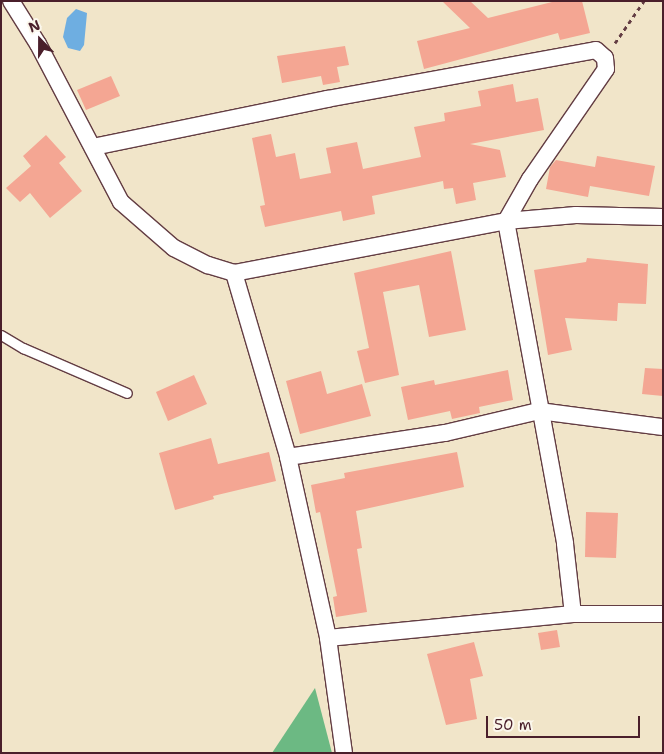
<!DOCTYPE html>
<style>
body{margin:0}
#map{position:relative;width:664px;height:754px;overflow:hidden;background:#f1e5c9;font-family:"Shantell Sans",sans-serif}
div>[style]{position:absolute}
[style*='--x']{left:calc(var(--x)*1px);top:calc(var(--y)*1px);width:calc(var(--w)*1px);rotate:calc(var(--a)*1deg)}
.forest>*{inset:0;background:#6cb983}
.water>*{inset:0;background:#6eaee1}
.building>*{inset:0;background:#f4a693}
.path>*{height:3px;margin-top:-1.5px;transform-origin:0;background:repeating-linear-gradient(90deg,#633d43 0 4px,transparent 0 8px)}
.roads{filter:drop-shadow(1px 0 #633d43) drop-shadow(-1px 0 #633d43) drop-shadow(0 1px #633d43) drop-shadow(0 -1px #633d43)}
.service>*{height:9px;margin:-4.5px;padding:0 4.5px;transform-origin:4.5px;border-radius:4.5px;background:#fff}
.minor>*{height:16px;margin:-8px;padding:0 8px;transform-origin:8px;border-radius:8px;background:#fff}
span{translate:-50% -50%;white-space:nowrap;text-align:center;line-height:1.15;-webkit-text-stroke:5px #fbf7ec;paint-order:stroke}
.frame{position:absolute;inset:0;border:2px solid #4a1f2b;pointer-events:none}
.north{position:absolute;left:15px;top:15px;width:50px;height:50px;-webkit-text-stroke:4px #fbf7ec;paint-order:stroke;rotate:338deg;font-size:14px;font-weight:700;line-height:20px;text-align:center;color:#4a1f2b}
.north::after{content:'';display:block;margin:auto;width:18px;height:22px;background:#4a1f2b;clip-path:polygon(50% 0,100% 100%,50% 72%,0 100%)}
.scale{position:absolute;left:486px;top:716px;width:154px;height:22px;box-sizing:border-box;border:2px solid #4a1f2b;border-top:0;padding-left:6px;font-size:15px;line-height:18px;white-space:nowrap;color:#4a1f2b;-webkit-text-stroke:4px #fbf7ec;paint-order:stroke}
</style>
<div id="map">
<div class="forest">
<i style="clip-path:polygon(315px 688px,332px 753px,272px 753px)"></i>
</div>
<div class="water">
<i style="clip-path:polygon(76px 9px,87px 13px,84px 45px,80px 51px,68px 48px,63px 37px,67px 18px)"></i>
</div>
<div class="building">
<i style="clip-path:polygon(442px 1px,470px 1px,488px 18px,556px 1px,582px 1px,590px 33px,560px 40px,558px 33px,424px 69px,417px 41px,470px 28px)"></i>
<i style="clip-path:polygon(345px 46px,349px 65px,337px 67px,340px 82px,323px 85px,321px 76px,282px 83px,277px 56px)"></i>
<i style="clip-path:polygon(111px 76px,120px 96px,86px 110px,77px 90px)"></i>
<i style="clip-path:polygon(513px 84px,516px 102px,538px 98px,544px 130px,470px 144px,500px 150px,506px 177px,473px 183px,476px 200px,456px 204px,453px 188px,444px 189px,443px 181px,372px 196px,375px 214px,343px 221px,341px 211px,265px 227px,260px 206px,265px 205px,252px 138px,271px 134px,276px 157px,295px 153px,300px 179px,331px 173px,326px 148px,357px 142px,363px 169px,421px 157px,414px 127px,445px 121px,444px 113px,481px 106px,478px 91px)"></i>
<i style="clip-path:polygon(46px 135px,66px 157px,59px 163px,82px 191px,50px 218px,30px 193px,20px 202px,6px 188px,31px 166px,23px 156px)"></i>
<i style="clip-path:polygon(597px 156px,655px 166px,649px 196px,590px 186px,588px 197px,546px 189px,550px 167px,556px 160px,595px 167px)"></i>
<i style="clip-path:polygon(451px 251px,466px 330px,429px 337px,419px 285px,383px 292px,399px 375px,365px 383px,357px 351px,369px 348px,354px 273px)"></i>
<i style="clip-path:polygon(587px 258px,648px 264px,646px 304px,618px 303px,617px 321px,565px 318px,572px 350px,548px 355px,534px 270px,586px 262px)"></i>
<i style="clip-path:polygon(645px 368px,663px 369px,663px 396px,642px 394px)"></i>
<i style="clip-path:polygon(508px 370px,513px 400px,479px 407px,480px 413px,452px 419px,450px 411px,408px 420px,401px 387px,434px 380px,435px 385px)"></i>
<i style="clip-path:polygon(321px 371px,327px 394px,362px 384px,371px 416px,300px 434px,286px 381px)"></i>
<i style="clip-path:polygon(194px 375px,207px 404px,168px 421px,156px 392px)"></i>
<i style="clip-path:polygon(211px 438px,218px 464px,269px 452px,276px 481px,213px 496px,214px 499px,175px 510px,159px 453px)"></i>
<i style="clip-path:polygon(457px 452px,464px 487px,356px 511px,362px 548px,357px 549px,367px 612px,336px 617px,333px 597px,337px 596px,320px 512px,316px 513px,311px 485px,345px 478px,344px 473px)"></i>
<i style="clip-path:polygon(586px 512px,618px 513px,616px 558px,585px 557px)"></i>
<i style="clip-path:polygon(557px 630px,560px 647px,541px 650px,538px 633px)"></i>
<i style="clip-path:polygon(474px 642px,483px 676px,470px 679px,477px 719px,446px 725px,427px 654px)"></i>
</div>
<div class="path">
<i style="--x:615;--y:43;--w:51;--a:-55.4"></i>
</div>
<div class="roads">
<div class="service">
<i style="--x:1;--y:335;--w:26;--a:31"></i>
<i style="--x:23;--y:348;--w:113;--a:23.4"></i>
</div>
<div class="minor">
<i style="--x:11;--y:1;--w:51;--a:57.9"></i>
<i style="--x:38;--y:44;--w:178;--a:62.3"></i>
<i style="--x:121;--y:202;--w:70;--a:41"></i>
<i style="--x:174;--y:248;--w:38;--a:27"></i>
<i style="--x:208;--y:265;--w:27;--a:17"></i>
<i style="--x:234;--y:273;--w:192;--a:73.6"></i>
<i style="--x:288;--y:457;--w:185;--a:77.5"></i>
<i style="--x:328;--y:638;--w:116;--a:82.1"></i>
<i style="--x:93;--y:147;--w:239;--a:-11.6"></i>
<i style="--x:327;--y:99;--w:273;--a:-10.3"></i>
<i style="--x:596;--y:50;--w:12;--a:42"></i>
<i style="--x:605;--y:58;--w:11;--a:85"></i>
<i style="--x:606;--y:69;--w:134;--a:124.6"></i>
<i style="--x:530;--y:179;--w:48;--a:119.7"></i>
<i style="--x:506;--y:221;--w:70;--a:-4.9"></i>
<i style="--x:576;--y:215;--w:87;--a:1.3"></i>
<i style="--x:234;--y:273;--w:277;--a:-10.8"></i>
<i style="--x:506;--y:221;--w:328;--a:79.6"></i>
<i style="--x:565;--y:544;--w:70;--a:83.5"></i>
<i style="--x:288;--y:457;--w:159;--a:-8.7"></i>
<i style="--x:445;--y:433;--w:97;--a:-13.2"></i>
<i style="--x:539;--y:411;--w:125;--a:7.4"></i>
<i style="--x:328;--y:638;--w:246;--a:-5.6"></i>
<i style="--x:573;--y:614;--w:90;--a:0"></i>
</div>
</div>
<div class="frame"></div>
<div class="north">N</div>
<div class="scale">50 m</div>
</div>
